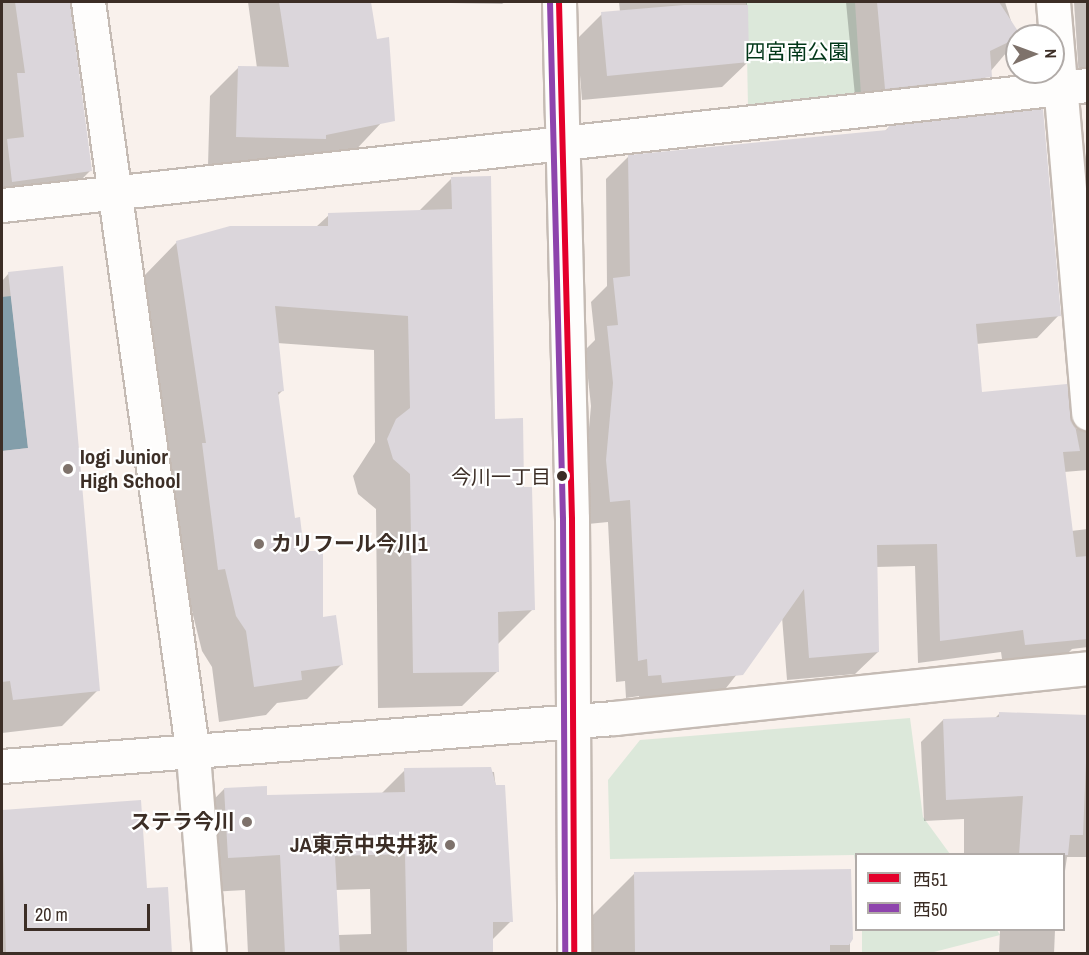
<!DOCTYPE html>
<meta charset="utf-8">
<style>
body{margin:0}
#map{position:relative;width:1089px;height:955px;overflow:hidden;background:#f9f1ec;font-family:"Archivo Narrow","Noto Sans JP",sans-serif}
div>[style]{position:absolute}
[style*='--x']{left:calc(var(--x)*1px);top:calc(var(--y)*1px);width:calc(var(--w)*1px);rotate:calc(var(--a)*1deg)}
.green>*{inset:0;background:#dce8da}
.water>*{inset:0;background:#a4c6d5}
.shadow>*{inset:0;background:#0003}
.building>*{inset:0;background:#dbd6db}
.roads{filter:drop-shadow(2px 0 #c5bbb4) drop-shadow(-2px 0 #c5bbb4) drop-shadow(0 2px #c5bbb4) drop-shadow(0 -2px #c5bbb4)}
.minor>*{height:33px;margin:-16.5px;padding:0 16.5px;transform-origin:16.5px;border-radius:16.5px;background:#fefdfc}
.tertiary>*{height:33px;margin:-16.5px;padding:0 16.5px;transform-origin:16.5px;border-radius:16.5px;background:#fefdfc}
.secondary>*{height:33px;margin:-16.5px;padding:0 16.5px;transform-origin:16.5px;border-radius:16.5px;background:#fefdfc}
.bus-1>*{height:6px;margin:-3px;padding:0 3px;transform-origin:3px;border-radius:3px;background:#e4002b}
.bus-2>*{height:6px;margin:-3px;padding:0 3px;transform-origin:3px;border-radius:3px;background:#8e44ad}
.dots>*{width:16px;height:16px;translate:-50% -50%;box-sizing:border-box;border:3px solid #fff;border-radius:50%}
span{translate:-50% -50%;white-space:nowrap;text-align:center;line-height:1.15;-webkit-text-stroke:4.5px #fff;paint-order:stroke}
.bus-label{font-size:20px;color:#3c2e26}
.right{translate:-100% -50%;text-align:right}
.park-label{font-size:21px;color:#003618}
.poi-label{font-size:21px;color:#3c2e26;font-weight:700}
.left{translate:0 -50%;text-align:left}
.frame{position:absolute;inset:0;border:3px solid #3c2e26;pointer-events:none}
.legend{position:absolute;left:855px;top:853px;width:210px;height:78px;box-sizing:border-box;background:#fff;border:2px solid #b1aba8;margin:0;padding:8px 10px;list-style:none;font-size:18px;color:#3c2e26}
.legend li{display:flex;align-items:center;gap:12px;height:30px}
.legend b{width:30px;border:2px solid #b1aba8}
.north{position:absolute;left:1005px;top:24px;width:60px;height:60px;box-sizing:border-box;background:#fff;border:2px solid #b1aba8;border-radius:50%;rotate:89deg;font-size:16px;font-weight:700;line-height:24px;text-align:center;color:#3c2e26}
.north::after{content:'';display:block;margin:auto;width:21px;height:27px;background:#7e726b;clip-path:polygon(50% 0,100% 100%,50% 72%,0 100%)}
.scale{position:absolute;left:24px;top:904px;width:126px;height:27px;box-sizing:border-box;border:3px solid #3c2e26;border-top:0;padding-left:8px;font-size:18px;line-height:21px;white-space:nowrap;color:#3c2e26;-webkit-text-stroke:4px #fff;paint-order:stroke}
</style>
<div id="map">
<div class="green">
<i style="clip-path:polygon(746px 2px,855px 2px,861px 95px,748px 107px)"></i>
<i style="clip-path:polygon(910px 718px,923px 817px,950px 854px,856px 854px,856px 866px,854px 855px,610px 859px,608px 780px,640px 740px)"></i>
<i style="clip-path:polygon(862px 930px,997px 930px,1000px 935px,930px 953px,862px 954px)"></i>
</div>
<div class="water">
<i style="clip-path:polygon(11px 296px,28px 448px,2px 451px,2px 297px)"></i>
</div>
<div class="shadow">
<i style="clip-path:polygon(2px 2px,69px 2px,91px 170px,69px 192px,2px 201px)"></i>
<i style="clip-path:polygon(248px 2px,368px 2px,382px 122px,350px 156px,296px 167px,208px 165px,210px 96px,238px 68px,257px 68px)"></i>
<i style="clip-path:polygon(398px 2px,505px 2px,502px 4px)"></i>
<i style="clip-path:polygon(619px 2px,747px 2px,748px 62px,722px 87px,582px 100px,577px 39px,602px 14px,620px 12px)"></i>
<i style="clip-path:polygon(846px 2px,1005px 2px,1017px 40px,962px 105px,857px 117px)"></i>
<i style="clip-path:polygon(1074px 2px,1088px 2px,1088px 77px,1079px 78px)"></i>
<i style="clip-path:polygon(889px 127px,1059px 315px,1037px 338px,976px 344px,981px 393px,1083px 431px,1082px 405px,1088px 399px,1088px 470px,1064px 472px,1071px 531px,1088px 529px,1088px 647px,1072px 649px,1059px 662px,1003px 666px,1001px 652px,918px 663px,915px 566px,876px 567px,878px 652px,855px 674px,787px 680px,782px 617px,719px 697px,640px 705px,639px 696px,626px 698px,625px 681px,616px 682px,608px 522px,588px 524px,584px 483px,591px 406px,585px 350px,595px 340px,591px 302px,607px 286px,606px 179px,629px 156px,884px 132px)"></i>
<i style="clip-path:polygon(451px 179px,493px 420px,523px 489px,533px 609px,497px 645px,498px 671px,462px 706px,378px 708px,376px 509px,358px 494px,353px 476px,375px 442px,374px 350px,277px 343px,283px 390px,277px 396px,294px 519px,321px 619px,342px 664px,307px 699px,277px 703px,266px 715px,219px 722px,212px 667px,202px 651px,190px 603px,183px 605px,142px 278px,177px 242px,316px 227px,329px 215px,418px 212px)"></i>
<i style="clip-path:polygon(9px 273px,98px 690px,62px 726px,2px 733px,2px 281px)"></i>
<i style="clip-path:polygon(1000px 713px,1088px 716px,1088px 857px,1067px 857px,1064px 878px,1064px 854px,964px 854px,964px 819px,924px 821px,921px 742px,943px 720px,994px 719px)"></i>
<i style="clip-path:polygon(evenodd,405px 770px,494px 772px,511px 921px,492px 940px,492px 954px,248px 954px,245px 890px,193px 893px,189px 825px,224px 789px,266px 796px,381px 794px,405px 770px,370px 889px,371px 934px,338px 935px,335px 890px,370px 889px)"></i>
<i style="clip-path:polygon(139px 802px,146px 890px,171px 954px,2px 954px,2px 812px)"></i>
<i style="clip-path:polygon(850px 870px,850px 954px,590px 954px,590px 918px,634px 874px)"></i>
<i style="clip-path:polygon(1000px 930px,1055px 930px,1054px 954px,999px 954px)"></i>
</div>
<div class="building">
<i style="clip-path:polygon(15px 2px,70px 2px,92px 171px,12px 182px,7px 139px,24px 137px,17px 73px,25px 73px)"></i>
<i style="clip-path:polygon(279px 2px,371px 2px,377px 39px,389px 37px,395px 121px,326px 135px,326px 139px,236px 137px,238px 66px,289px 67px)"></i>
<i style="clip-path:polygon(877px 2px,999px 2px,1021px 36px,990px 51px,992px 77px,885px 89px)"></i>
<i style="clip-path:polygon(684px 5px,748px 5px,749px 62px,607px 76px,601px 12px)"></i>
<i style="clip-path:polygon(1043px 109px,1061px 316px,976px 324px,982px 392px,1067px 384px,1080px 451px,1063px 452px,1076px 557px,1088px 556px,1088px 639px,1025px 645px,1023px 630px,940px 641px,937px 544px,877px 545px,879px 652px,809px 658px,804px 589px,743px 675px,662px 683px,661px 675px,648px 676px,647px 659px,638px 661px,630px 500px,610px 502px,606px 460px,613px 383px,607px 326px,618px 325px,613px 278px,630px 276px,628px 155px,887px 130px,889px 126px)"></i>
<i style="clip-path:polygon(491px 176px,495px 419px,523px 418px,524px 487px,532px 487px,535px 610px,498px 612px,499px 672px,413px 673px,410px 474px,393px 459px,387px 439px,396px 419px,410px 408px,408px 316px,275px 306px,284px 391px,278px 392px,295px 518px,300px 517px,304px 551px,323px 551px,323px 617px,336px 615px,343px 665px,301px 671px,302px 680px,254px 687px,246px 631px,236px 616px,225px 569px,218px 570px,202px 443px,206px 443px,176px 241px,230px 226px,328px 226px,328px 213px,452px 209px,451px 177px)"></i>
<i style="clip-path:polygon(63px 266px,100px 691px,13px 700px,10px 681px,2px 682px,2px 451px,28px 448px,8px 272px)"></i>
<i style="clip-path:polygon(999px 712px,1088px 715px,1083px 835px,1070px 835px,1068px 855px,1019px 855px,1023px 796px,946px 800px,943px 719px,999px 717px)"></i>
<i style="clip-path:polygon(491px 767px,496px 785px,505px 785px,513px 922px,493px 922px,493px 954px,407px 954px,405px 854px,335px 856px,340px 954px,285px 954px,280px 855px,228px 858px,224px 788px,267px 786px,267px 795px,405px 792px,404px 768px)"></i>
<i style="clip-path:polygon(141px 800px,147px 888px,168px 887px,172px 954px,6px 954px,2px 810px)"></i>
<i style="clip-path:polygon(851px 869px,853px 939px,849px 945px,830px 945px,830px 954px,635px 954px,634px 872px)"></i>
</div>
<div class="roads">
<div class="minor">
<i style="--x:88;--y:2;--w:760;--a:82.06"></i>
<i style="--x:193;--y:755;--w:200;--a:85.4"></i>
<i style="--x:1053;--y:2;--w:413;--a:85.1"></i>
<i style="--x:2;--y:205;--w:1093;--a:-6.31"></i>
</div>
<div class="tertiary">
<i style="--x:2;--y:766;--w:614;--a:-4.48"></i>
<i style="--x:614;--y:718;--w:477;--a:-6"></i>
</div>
<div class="secondary">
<i style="--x:559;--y:2;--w:517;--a:88.56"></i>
<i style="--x:572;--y:519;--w:435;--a:89.7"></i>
</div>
</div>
<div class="bus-1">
<i style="--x:559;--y:2;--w:517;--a:88.56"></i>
<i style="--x:572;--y:519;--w:435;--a:89.7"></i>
</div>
<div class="bus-2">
<i style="--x:550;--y:2;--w:517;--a:88.56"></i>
<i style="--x:563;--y:519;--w:435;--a:89.7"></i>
</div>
<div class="dots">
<i style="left:68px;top:469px;background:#7e726b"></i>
<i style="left:562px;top:476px;background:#3c2e26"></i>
<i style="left:259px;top:544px;background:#7e726b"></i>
<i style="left:247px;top:822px;background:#7e726b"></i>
<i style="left:450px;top:845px;background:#7e726b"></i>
</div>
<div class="bus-label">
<span class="right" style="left:551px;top:476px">今川一丁目</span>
</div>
<div class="park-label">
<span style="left:797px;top:52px">四宮南公園</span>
</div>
<div class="poi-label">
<span class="left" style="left:80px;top:469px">Iogi Junior<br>High School</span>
<span class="left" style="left:271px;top:544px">カリフール今川1</span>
<span class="right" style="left:235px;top:822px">ステラ今川</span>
<span class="right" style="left:438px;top:845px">JA東京中央井荻</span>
</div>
<div class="frame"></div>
<ul class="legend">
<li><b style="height:8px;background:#e4002b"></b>西51</li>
<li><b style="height:8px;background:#8e44ad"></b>西50</li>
</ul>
<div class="north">N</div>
<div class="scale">20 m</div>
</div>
